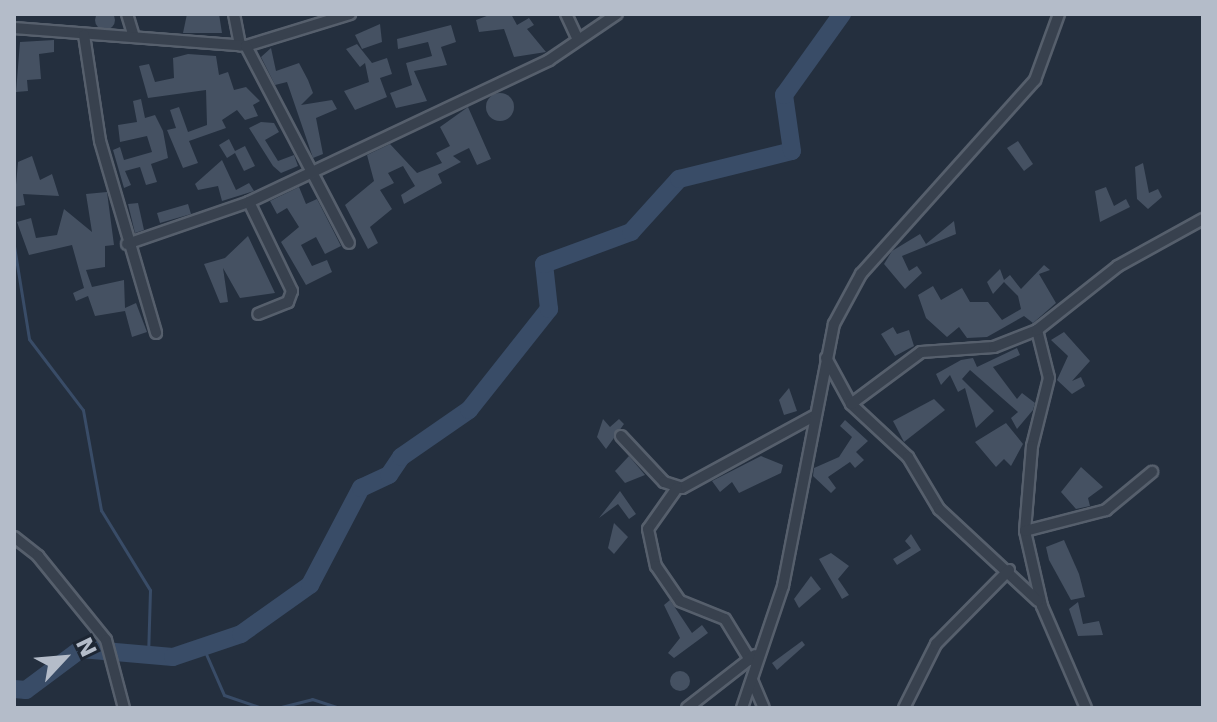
<!DOCTYPE html>
<style>
body{margin:0}
#map{position:relative;width:1217px;height:722px;overflow:hidden;background:#242f3e;font-family:"DejaVu Sans",sans-serif}
div>[style]{position:absolute}
[style*='--x']{left:calc(var(--x)*1px);top:calc(var(--y)*1px);width:calc(var(--w)*1px);rotate:calc(var(--a)*1deg)}
.stream>*{height:3px;margin:-1.5px;padding:0 1.5px;transform-origin:1.5px;border-radius:1.5px;background:#394c67}
.river>*{height:18px;margin:-9px;padding:0 9px;transform-origin:9px;border-radius:9px;background:#394c67}
.building>*{inset:0;background:#455162}
.round{border-radius:50%}
.roads{filter:drop-shadow(2px 0 #565f6c) drop-shadow(-2px 0 #565f6c) drop-shadow(0 2px #565f6c) drop-shadow(0 -2px #565f6c)}
.street>*{height:10px;margin:-5px;padding:0 5px;transform-origin:5px;border-radius:5px;background:#38414e}
span{translate:-50% -50%;white-space:nowrap;text-align:center;line-height:1.15;-webkit-text-stroke:7px #1d2633;paint-order:stroke}
.frame{position:absolute;inset:0;border:16px solid #b4bcc9;pointer-events:none}
.north{position:absolute;left:24px;top:618px;width:80px;height:80px;-webkit-text-stroke:6px #1d2633;paint-order:stroke;rotate:64deg;font-size:22px;font-weight:700;line-height:32px;text-align:center;color:#b4bcc9}
.north::after{content:'';display:block;margin:auto;width:28px;height:36px;background:#b4bcc9;clip-path:polygon(50% 0,100% 100%,50% 72%,0 100%)}
</style>
<div id="map">
<div class="stream">
<i style="--x:14;--y:246;--w:94;--a:80.8"></i>
<i style="--x:29;--y:339;--w:89;--a:52.7"></i>
<i style="--x:83;--y:410;--w:102;--a:79.8"></i>
<i style="--x:101;--y:510;--w:94;--a:58.5"></i>
<i style="--x:150;--y:590;--w:66;--a:91.7"></i>
<i style="--x:203;--y:647;--w:52;--a:66.4"></i>
<i style="--x:224;--y:695;--w:40;--a:18.9"></i>
<i style="--x:277;--y:708;--w:36;--a:-14"></i>
<i style="--x:312;--y:699;--w:28;--a:18"></i>
</div>
<div class="river">
<i style="--x:14;--y:689;--w:12;--a:5"></i>
<i style="--x:26;--y:690;--w:69;--a:-36.7"></i>
<i style="--x:81;--y:649;--w:92;--a:5"></i>
<i style="--x:173;--y:657;--w:72;--a:-18.7"></i>
<i style="--x:241;--y:634;--w:85;--a:-35.4"></i>
<i style="--x:310;--y:585;--w:110;--a:-62.3"></i>
<i style="--x:361;--y:488;--w:31;--a:-25"></i>
<i style="--x:389;--y:475;--w:22;--a:-56"></i>
<i style="--x:401;--y:457;--w:83;--a:-34.7"></i>
<i style="--x:469;--y:410;--w:129;--a:-51.6"></i>
<i style="--x:549;--y:309;--w:45;--a:-96.3"></i>
<i style="--x:544;--y:264;--w:93;--a:-20.2"></i>
<i style="--x:631;--y:232;--w:72;--a:-47.8"></i>
<i style="--x:679;--y:179;--w:116;--a:-13.9"></i>
<i style="--x:792;--y:151;--w:57;--a:-98.1"></i>
<i style="--x:784;--y:95;--w:100;--a:-54.4"></i>
</div>
<div class="building">
<i class="round" style="left:95px;top:10px;width:20px;height:20px"></i>
<i style="clip-path:polygon(187px 14px,219px 14px,222px 33px,183px 33px)"></i>
<i style="clip-path:polygon(492px 14px,511px 14px,517px 25px,529px 18px,534px 25px,527px 29px,546px 52px,514px 57px,504px 29px,479px 32px,476px 20px)"></i>
<i style="clip-path:polygon(380px 24px,382px 42px,362px 49px,355px 35px)"></i>
<i style="clip-path:polygon(451px 25px,456px 42px,441px 47px,447px 65px,414px 71px,427px 101px,396px 108px,390px 93px,412px 85px,406px 63px,432px 56px,428px 42px,398px 49px,397px 39px)"></i>
<i style="clip-path:polygon(54px 40px,54px 52px,39px 54px,41px 79px,27px 80px,28px 91px,16px 92px,20px 42px)"></i>
<i style="clip-path:polygon(357px 44px,372px 63px,387px 58px,392px 74px,380px 78px,387px 97px,355px 110px,344px 91px,369px 82px,365px 63px,360px 67px,346px 49px)"></i>
<i style="clip-path:polygon(271px 48px,276px 71px,299px 63px,308px 80px,313px 93px,301px 105px,332px 100px,337px 109px,316px 118px,323px 154px,313px 158px,287px 82px,275px 85px,261px 57px)"></i>
<i style="clip-path:polygon(188px 54px,216px 56px,219px 75px,228px 72px,234px 90px,246px 87px,260px 101px,253px 105px,258px 116px,245px 120px,237px 110px,222px 120px,226px 128px,189px 141px,198px 163px,183px 168px,167px 130px,176px 128px,170px 110px,179px 107px,188px 132px,207px 125px,206px 90px,148px 98px,139px 66px,149px 64px,155px 82px,174px 78px,173px 58px)"></i>
<i class="round" style="left:486px;top:93px;width:28px;height:28px"></i>
<i style="clip-path:polygon(141px 99px,145px 118px,155px 115px,163px 131px,168px 158px,151px 164px,157px 182px,146px 185px,140px 167px,125px 171px,131px 185px,124px 188px,113px 150px,120px 147px,124px 160px,152px 152px,147px 136px,120px 142px,118px 125px,137px 122px,133px 101px)"></i>
<i style="clip-path:polygon(468px 107px,491px 159px,477px 165px,469px 148px,453px 156px,461px 162px,438px 174px,442px 183px,404px 204px,401px 195px,415px 186px,403px 166px,388px 173px,394px 183px,380px 190px,392px 209px,370px 227px,378px 243px,368px 249px,345px 205px,374px 181px,367px 155px,390px 144px,417px 173px,442px 163px,436px 153px,450px 146px,440px 127px)"></i>
<i style="clip-path:polygon(261px 122px,274px 123px,279px 132px,265px 140px,278px 161px,294px 155px,298px 166px,281px 173px,273px 166px,249px 128px)"></i>
<i style="clip-path:polygon(229px 139px,235px 151px,245px 146px,255px 166px,244px 171px,235px 153px,227px 158px,219px 145px)"></i>
<i style="clip-path:polygon(1018px 141px,1033px 164px,1024px 171px,1007px 148px)"></i>
<i style="clip-path:polygon(32px 156px,40px 180px,52px 174px,59px 196px,23px 194px,25px 205px,14px 207px,18px 162px)"></i>
<i style="clip-path:polygon(222px 160px,236px 190px,249px 183px,254px 191px,222px 201px,218px 186px,198px 190px,195px 184px)"></i>
<i style="clip-path:polygon(1143px 163px,1149px 193px,1158px 189px,1162px 197px,1148px 209px,1137px 199px,1135px 167px)"></i>
<i style="clip-path:polygon(299px 187px,306px 204px,317px 199px,341px 246px,325px 254px,316px 237px,301px 245px,312px 266px,327px 260px,332px 272px,306px 285px,281px 242px,299px 227px,287px 208px,277px 214px,270px 201px)"></i>
<i style="clip-path:polygon(1106px 187px,1114px 206px,1126px 199px,1130px 207px,1100px 222px,1095px 191px)"></i>
<i style="clip-path:polygon(107px 192px,114px 245px,105px 246px,105px 267px,86px 270px,92px 287px,124px 280px,125px 308px,136px 303px,147px 332px,132px 337px,125px 311px,95px 316px,88px 296px,76px 301px,73px 293px,84px 288px,72px 245px,29px 255px,17px 222px,31px 218px,36px 238px,57px 235px,64px 209px,92px 232px,86px 194px)"></i>
<i style="clip-path:polygon(138px 203px,144px 230px,135px 233px,128px 204px)"></i>
<i style="clip-path:polygon(188px 204px,191px 214px,160px 223px,157px 213px)"></i>
<i style="clip-path:polygon(954px 221px,956px 234px,902px 256px,909px 271px,917px 266px,922px 273px,905px 289px,884px 264px,892px 251px,920px 234px,926px 244px)"></i>
<i style="clip-path:polygon(248px 236px,275px 293px,240px 298px,223px 268px,228px 302px,220px 303px,204px 264px,225px 258px)"></i>
<i style="clip-path:polygon(1044px 265px,1050px 270px,1039px 274px,1056px 303px,1033px 323px,1024px 316px,987px 337px,967px 338px,959px 327px,947px 337px,926px 318px,918px 295px,933px 286px,941px 300px,962px 288px,970px 302px,988px 302px,1002px 320px,1021px 309px,1018px 296px,1004px 282px,993px 294px,987px 282px,1000px 269px,1004px 280px,1010px 275px,1021px 289px)"></i>
<i style="clip-path:polygon(893px 327px,897px 334px,909px 330px,914px 346px,895px 356px,881px 334px)"></i>
<i style="clip-path:polygon(1064px 332px,1090px 361px,1072px 381px,1081px 377px,1085px 386px,1072px 394px,1057px 380px,1068px 356px,1051px 340px)"></i>
<i style="clip-path:polygon(1017px 348px,1020px 355px,993px 367px,1017px 399px,1022px 393px,1035px 403px,1033px 410px,1017px 429px,1011px 418px,1018px 412px,970px 370px,962px 379px,994px 411px,976px 428px,965px 388px,958px 392px,950px 375px,941px 385px,936px 374px,961px 360px,973px 358px,977px 367px)"></i>
<i style="clip-path:polygon(789px 388px,797px 411px,784px 415px,779px 400px)"></i>
<i style="clip-path:polygon(934px 399px,945px 410px,904px 442px,893px 421px)"></i>
<i style="clip-path:polygon(603px 419px,610px 427px,619px 419px,624px 424px,606px 449px,597px 437px)"></i>
<i style="clip-path:polygon(845px 420px,868px 441px,856px 452px,864px 460px,855px 468px,850px 462px,828px 477px,836px 488px,831px 493px,813px 476px,814px 468px,839px 457px,852px 437px,840px 426px)"></i>
<i style="clip-path:polygon(1006px 423px,1023px 444px,1011px 466px,1004px 459px,996px 467px,975px 442px)"></i>
<i style="clip-path:polygon(629px 456px,645px 475px,625px 483px,615px 471px)"></i>
<i style="clip-path:polygon(761px 456px,783px 465px,781px 473px,739px 493px,732px 482px,720px 492px,712px 481px)"></i>
<i style="clip-path:polygon(1081px 467px,1103px 487px,1088px 498px,1090px 506px,1076px 509px,1061px 492px)"></i>
<i style="clip-path:polygon(620px 491px,636px 514px,629px 519px,618px 504px,599px 518px)"></i>
<i style="clip-path:polygon(614px 523px,628px 537px,614px 554px,608px 548px)"></i>
<i style="clip-path:polygon(911px 534px,921px 550px,897px 565px,893px 559px,911px 548px,905px 541px)"></i>
<i style="clip-path:polygon(1064px 540px,1079px 574px,1085px 597px,1071px 600px,1049px 560px,1046px 547px)"></i>
<i style="clip-path:polygon(831px 553px,849px 566px,838px 579px,849px 595px,842px 599px,819px 559px)"></i>
<i style="clip-path:polygon(811px 576px,821px 589px,799px 608px,794px 599px)"></i>
<i style="clip-path:polygon(670px 600px,692px 633px,702px 625px,708px 633px,674px 658px,668px 653px,680px 638px,664px 605px)"></i>
<i style="clip-path:polygon(1078px 602px,1083px 624px,1099px 621px,1103px 635px,1078px 636px,1069px 609px)"></i>
<i style="clip-path:polygon(802px 641px,805px 645px,777px 670px,772px 663px)"></i>
<i class="round" style="left:670px;top:671px;width:20px;height:20px"></i>
</div>
<div class="roads">
<div class="street">
<i style="--x:127;--y:14;--w:24;--a:73"></i>
<i style="--x:234;--y:14;--w:32;--a:79"></i>
<i style="--x:566;--y:14;--w:26;--a:65"></i>
<i style="--x:14;--y:28;--w:233;--a:4.4"></i>
<i style="--x:246;--y:46;--w:109;--a:-17.1"></i>
<i style="--x:84;--y:35;--w:107;--a:81.4"></i>
<i style="--x:100;--y:141;--w:200;--a:73.7"></i>
<i style="--x:246;--y:46;--w:222;--a:62.4"></i>
<i style="--x:249;--y:202;--w:99;--a:64.2"></i>
<i style="--x:292;--y:291;--w:12;--a:110"></i>
<i style="--x:288;--y:302;--w:32;--a:158"></i>
<i style="--x:127;--y:244;--w:129;--a:-19"></i>
<i style="--x:249;--y:202;--w:332;--a:-25.3"></i>
<i style="--x:549;--y:60;--w:82;--a:-34.1"></i>
<i style="--x:1037;--y:330;--w:49;--a:76"></i>
<i style="--x:1049;--y:378;--w:70;--a:104"></i>
<i style="--x:1032;--y:446;--w:85;--a:94.7"></i>
<i style="--x:1025;--y:531;--w:77;--a:77.2"></i>
<i style="--x:1042;--y:606;--w:111;--a:66.7"></i>
<i style="--x:826;--y:358;--w:52;--a:61.5"></i>
<i style="--x:851;--y:404;--w:78;--a:42.9"></i>
<i style="--x:908;--y:457;--w:61;--a:59.2"></i>
<i style="--x:939;--y:509;--w:135;--a:42.9"></i>
<i style="--x:851;--y:404;--w:87;--a:-36.6"></i>
<i style="--x:921;--y:352;--w:73;--a:-3.9"></i>
<i style="--x:994;--y:347;--w:46;--a:-21.6"></i>
<i style="--x:1037;--y:330;--w:103;--a:-38.3"></i>
<i style="--x:1118;--y:266;--w:97;--a:-28.9"></i>
<i style="--x:621;--y:436;--w:63;--a:46.9"></i>
<i style="--x:664;--y:482;--w:19;--a:18"></i>
<i style="--x:682;--y:488;--w:150;--a:-28.6"></i>
<i style="--x:677;--y:488;--w:50;--a:125.3"></i>
<i style="--x:648;--y:529;--w:38;--a:78"></i>
<i style="--x:656;--y:566;--w:42;--a:55.6"></i>
<i style="--x:680;--y:601;--w:48;--a:21.8"></i>
<i style="--x:725;--y:619;--w:48;--a:58.6"></i>
<i style="--x:1025;--y:531;--w:84;--a:-14.5"></i>
<i style="--x:1106;--y:510;--w:60;--a:-39.6"></i>
<i style="--x:14;--y:537;--w:31;--a:38"></i>
<i style="--x:38;--y:556;--w:108;--a:51"></i>
<i style="--x:106;--y:640;--w:70;--a:75.2"></i>
<i style="--x:752;--y:680;--w:30;--a:67"></i>
<i style="--x:687;--y:708;--w:86;--a:-37.9"></i>
<i style="--x:742;--y:708;--w:129;--a:-71.4"></i>
<i style="--x:783;--y:586;--w:267;--a:-79"></i>
<i style="--x:834;--y:324;--w:57;--a:-61.6"></i>
<i style="--x:861;--y:274;--w:261;--a:-48.1"></i>
<i style="--x:1035;--y:80;--w:70;--a:-70"></i>
<i style="--x:904;--y:708;--w:72;--a:-63.4"></i>
<i style="--x:936;--y:644;--w:104;--a:-45.4"></i>
</div>
</div>
<div class="frame"></div>
<div class="north">N</div>
</div>
